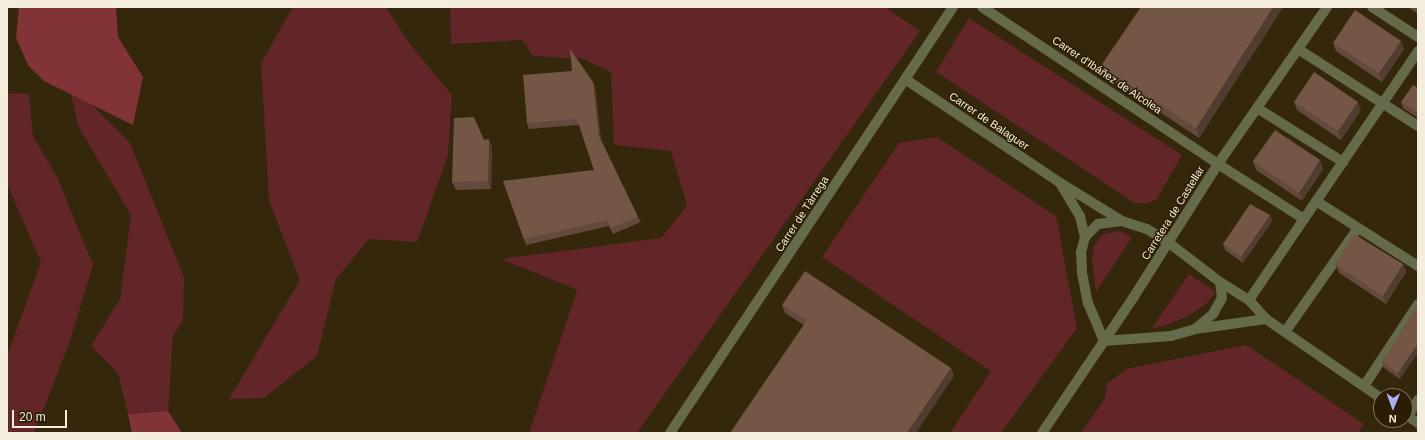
<!DOCTYPE html>
<meta charset="utf-8">
<style>
body{margin:0}
#map{position:relative;width:1425px;height:440px;overflow:hidden;background:#34270c;font-family:Arial,sans-serif}
div>[style]{position:absolute}
[style*='--x']{left:calc(var(--x)*1px);top:calc(var(--y)*1px);width:calc(var(--w)*1px);rotate:calc(var(--a)*1deg)}
.green>*{inset:0;background:#622528}
.forest>*{inset:0;background:#823337}
.pedestrian>*{height:10px;margin:-5px;padding:0 5px;transform-origin:5px;border-radius:5px;background:#656a4a}
.minor>*{height:10px;margin:-5px;padding:0 5px;transform-origin:5px;border-radius:5px;background:#656a4a}
.tertiary>*{height:10px;margin:-5px;padding:0 5px;transform-origin:5px;border-radius:5px;background:#656a4a}
.wall>*{inset:0;background:#634a3c}
.shaded-wall>*{inset:0;background:#503c31}
.building>*{inset:0;background:#735646}
span{translate:-50% -50%;white-space:nowrap;text-align:center;line-height:1.15;-webkit-text-stroke:3px #2a1d03;paint-order:stroke}
.street-label{font-size:11px;color:#f4ecdc}
.frame{position:absolute;inset:0;border:8px solid #f4ecdc;pointer-events:none}
.north{position:absolute;left:1373px;top:388px;width:40px;height:40px;box-sizing:border-box;background:#2a1d03;border:1px solid #7b705a;border-radius:50%;rotate:181deg;font-size:11px;font-weight:700;line-height:16px;text-align:center;color:#f4ecdc}
.north::after{content:'';display:block;margin:auto;width:14px;height:18px;background:#afaefa;clip-path:polygon(50% 0,100% 100%,50% 72%,0 100%)}
.scale{position:absolute;left:12px;top:410px;width:55px;height:18px;box-sizing:border-box;border:2px solid #f4ecdc;border-top:0;padding-left:5px;font-size:12px;line-height:14px;white-space:nowrap;color:#f4ecdc;-webkit-text-stroke:3px #2a1d03;paint-order:stroke}
</style>
<div id="map">
<div class="green">
<i style="clip-path:polygon(293px 7px,386px 7px,409px 43px,452px 95px,448px 155px,417px 242px,369px 239px,336px 279px,317px 356px,264px 398px,229px 399px,300px 280px,269px 201px,261px 63px)"></i>
<i style="clip-path:polygon(450px 7px,885px 7px,920px 31px,637px 433px,529px 433px,577px 290px,501px 259px,661px 238px,687px 206px,671px 151px,614px 145px,611px 72px,583px 59px,533px 56px,522px 40px,451px 44px)"></i>
<i style="clip-path:polygon(969px 18px,1182px 155px,1157px 199px,1150px 203px,1135px 203px,936px 72px)"></i>
<i style="clip-path:polygon(7px 93px,29px 94px,33px 136px,57px 177px,93px 265px,69px 344px,34px 433px,7px 433px,7px 356px,41px 262px,7px 184px)"></i>
<i style="clip-path:polygon(71px 94px,90px 103px,130px 143px,184px 277px,183px 320px,173px 336px,168px 411px,128px 414px,118px 373px,91px 346px,120px 299px,131px 215px,78px 126px)"></i>
<i style="clip-path:polygon(937px 137px,1056px 216px,1077px 328px,1001px 433px,950px 433px,991px 371px,822px 257px,899px 143px)"></i>
<i style="clip-path:polygon(1120px 231px,1132px 237px,1096px 292px,1092px 259px,1094px 246px,1103px 234px)"></i>
<i style="clip-path:polygon(1189px 274px,1216px 292px,1206px 304px,1188px 316px,1164px 326px,1152px 328px)"></i>
<i style="clip-path:polygon(1246px 345px,1364px 424px,1358px 433px,1081px 433px,1105px 398px,1107px 384px,1126px 369px)"></i>
</div>
<div class="forest">
<i style="clip-path:polygon(19px 7px,116px 7px,118px 37px,143px 77px,133px 125px,44px 81px,28px 65px,16px 38px)"></i>
<i style="clip-path:polygon(168px 411px,182px 433px,132px 433px,128px 414px)"></i>
</div>
<div class="pedestrian">
<i style="--x:1298;--y:49;--w:143;--a:32.7"></i>
<i style="--x:1257;--y:108;--w:102;--a:32.1"></i>
<i style="--x:1218;--y:164;--w:102;--a:32.6"></i>
<i style="--x:1316;--y:201;--w:121;--a:32.5"></i>
<i style="--x:1249;--y:300;--w:301;--a:-55.8"></i>
<i style="--x:1285;--y:332;--w:127;--a:-54.9"></i>
<i style="--x:1364;--y:386;--w:98;--a:-56.6"></i>
<i style="--x:1408;--y:416;--w:19;--a:-58"></i>
</div>
<div class="minor">
<i style="--x:982;--y:7;--w:283;--a:33.6"></i>
<i style="--x:1372;--y:7;--w:55;--a:33.1"></i>
<i style="--x:905;--y:79;--w:185;--a:33.8"></i>
<i style="--x:1059;--y:182;--w:74;--a:31.8"></i>
<i style="--x:1122;--y:221;--w:26;--a:18"></i>
<i style="--x:1147;--y:229;--w:26;--a:32"></i>
<i style="--x:1169;--y:243;--w:64;--a:37.4"></i>
<i style="--x:1220;--y:282;--w:34;--a:32"></i>
<i style="--x:1249;--y:300;--w:25;--a:48"></i>
<i style="--x:1266;--y:319;--w:140;--a:34.5"></i>
<i style="--x:1060;--y:183;--w:39;--a:59"></i>
<i style="--x:1080;--y:216;--w:22;--a:77"></i>
<i style="--x:1085;--y:237;--w:16;--a:105"></i>
<i style="--x:1081;--y:252;--w:21;--a:87"></i>
<i style="--x:1082;--y:273;--w:31;--a:79"></i>
<i style="--x:1088;--y:303;--w:41;--a:67.2"></i>
<i style="--x:1104;--y:341;--w:67;--a:-4.3"></i>
<i style="--x:1171;--y:336;--w:25;--a:-16"></i>
<i style="--x:1195;--y:329;--w:72;--a:-8"></i>
<i style="--x:1085;--y:237;--w:18;--a:-45"></i>
<i style="--x:1098;--y:224;--w:24;--a:-7"></i>
<i style="--x:1195;--y:329;--w:23;--a:-40"></i>
<i style="--x:1213;--y:314;--w:18;--a:-61"></i>
<i style="--x:1222;--y:298;--w:16;--a:-97"></i>
<i style="--x:1405;--y:414;--w:16;--a:35"></i>
<i style="--x:670;--y:433;--w:511;--a:-56.4"></i>
</div>
<div class="tertiary">
<i style="--x:1042;--y:433;--w:163;--a:-56"></i>
<i style="--x:1133;--y:298;--w:159;--a:-57.6"></i>
<i style="--x:1218;--y:164;--w:191;--a:-55.2"></i>
</div>
<div class="wall">
<i style="clip-path:polygon(1141px 7px,1283px 7px,1199px 138px,1104px 75px,1101px 66px)"></i>
<i style="clip-path:polygon(1408px 7px,1418px 7px,1418px 14px)"></i>
<i style="clip-path:polygon(1333px 43px,1404px 49px,1382px 82px,1336px 51px)"></i>
<i style="clip-path:polygon(593px 82px,595px 88px,601px 140px,638px 217px,641px 222px,613px 234px,609px 226px,526px 245px,503px 181px,594px 170px,579px 125px,529px 129px,527px 123px)"></i>
<i style="clip-path:polygon(1418px 88px,1418px 118px,1403px 108px,1401px 102px)"></i>
<i style="clip-path:polygon(1294px 102px,1361px 110px,1341px 140px,1297px 110px)"></i>
<i style="clip-path:polygon(484px 140px,492px 147px,491px 189px,456px 190px,452px 182px)"></i>
<i style="clip-path:polygon(1253px 161px,1323px 169px,1302px 201px,1256px 170px)"></i>
<i style="clip-path:polygon(1270px 215px,1272px 221px,1243px 263px,1225px 250px,1223px 244px)"></i>
<i style="clip-path:polygon(1335px 264px,1403px 264px,1406px 272px,1386px 304px,1339px 273px)"></i>
<i style="clip-path:polygon(782px 305px,951px 368px,954px 376px,804px 325px,785px 313px)"></i>
<i style="clip-path:polygon(1418px 305px,1400px 379px,1384px 368px,1382px 362px)"></i>
</div>
<div class="shaded-wall">
<i style="clip-path:polygon(1273px 7px,1283px 7px,1199px 138px,1196px 128px)"></i>
<i style="clip-path:polygon(1401px 41px,1404px 49px,1382px 82px,1379px 73px)"></i>
<i style="clip-path:polygon(593px 82px,595px 88px,601px 142px,599px 136px)"></i>
<i style="clip-path:polygon(1358px 102px,1361px 110px,1341px 140px,1338px 131px)"></i>
<i style="clip-path:polygon(489px 139px,492px 147px,491px 189px,488px 181px)"></i>
<i style="clip-path:polygon(1320px 160px,1323px 169px,1302px 201px,1299px 193px)"></i>
<i style="clip-path:polygon(1270px 215px,1272px 221px,1243px 263px,1241px 257px)"></i>
<i style="clip-path:polygon(1403px 264px,1406px 272px,1386px 304px,1383px 296px)"></i>
<i style="clip-path:polygon(1418px 344px,1418px 353px,1400px 379px,1398px 373px)"></i>
<i style="clip-path:polygon(951px 368px,954px 376px,916px 433px,907px 433px)"></i>
</div>
<div class="building">
<i style="clip-path:polygon(1141px 7px,1273px 7px,1196px 128px,1101px 66px)"></i>
<i style="clip-path:polygon(1355px 10px,1401px 41px,1379px 73px,1333px 43px)"></i>
<i style="clip-path:polygon(570px 49px,593px 82px,599px 136px,638px 217px,611px 228px,607px 220px,524px 239px,503px 181px,594px 170px,577px 119px,527px 123px,523px 75px,572px 71px)"></i>
<i style="clip-path:polygon(1314px 72px,1358px 102px,1338px 131px,1294px 102px)"></i>
<i style="clip-path:polygon(1413px 85px,1418px 88px,1418px 113px,1401px 102px)"></i>
<i style="clip-path:polygon(474px 117px,484px 140px,489px 139px,488px 181px,452px 182px,454px 118px)"></i>
<i style="clip-path:polygon(1275px 130px,1320px 160px,1299px 193px,1253px 161px)"></i>
<i style="clip-path:polygon(1250px 204px,1270px 215px,1241px 257px,1223px 244px)"></i>
<i style="clip-path:polygon(1354px 234px,1403px 264px,1383px 296px,1335px 264px)"></i>
<i style="clip-path:polygon(805px 271px,951px 368px,907px 433px,730px 433px,807px 320px,782px 305px)"></i>
<i style="clip-path:polygon(1418px 305px,1418px 344px,1398px 373px,1382px 362px)"></i>
</div>
<div class="street-label">
<span style="left:1107px;top:75px;rotate:34deg">Carrer d'Ibáñez de Alcolea</span>
<span style="left:989px;top:121px;rotate:34deg">Carrer de Balaguer</span>
<span style="left:1173px;top:213px;rotate:-58deg">Carretera de Castellar</span>
<span style="left:802px;top:214px;rotate:-57deg">Carrer de Tàrrega</span>
</div>
<div class="frame"></div>
<div class="north">N</div>
<div class="scale">20 m</div>
</div>
